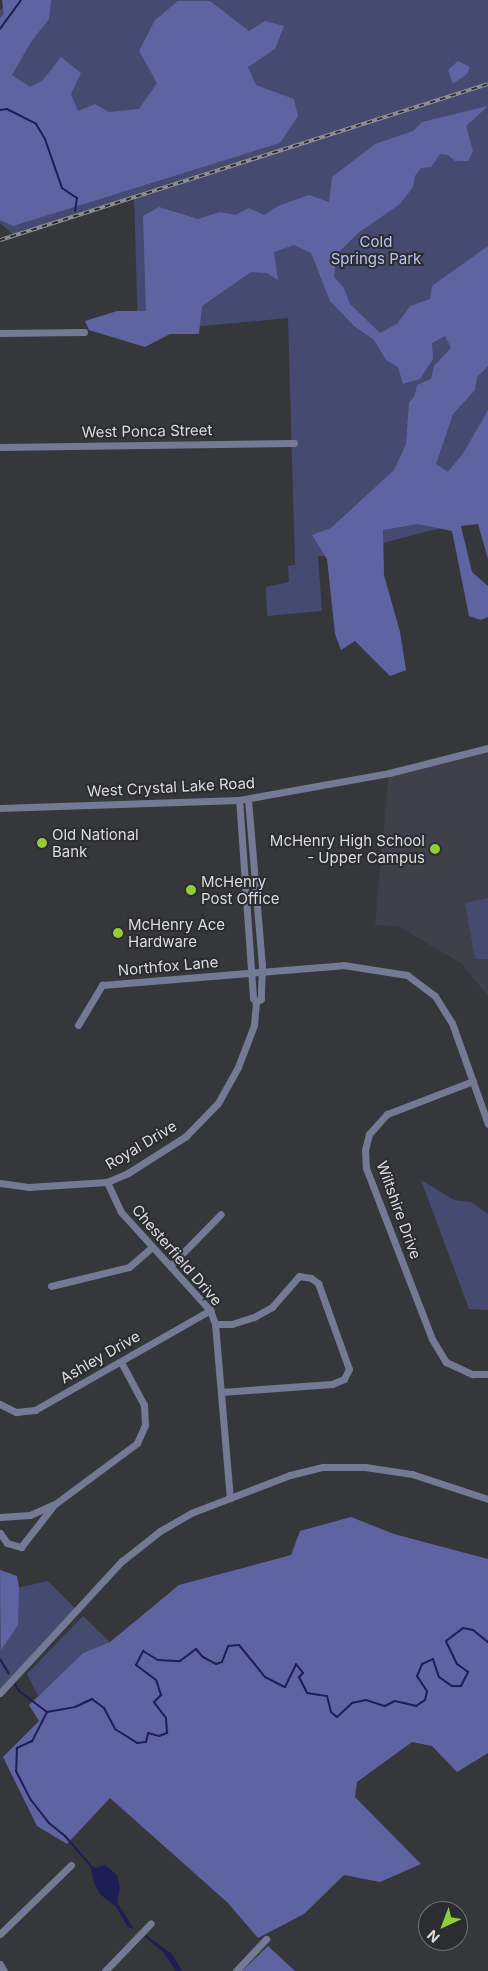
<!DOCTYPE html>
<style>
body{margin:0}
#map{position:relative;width:488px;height:1971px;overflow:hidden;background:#36373a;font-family:Inter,sans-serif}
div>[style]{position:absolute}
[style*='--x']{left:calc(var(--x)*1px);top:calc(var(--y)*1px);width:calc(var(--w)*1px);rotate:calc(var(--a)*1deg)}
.built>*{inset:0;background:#3f4049}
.green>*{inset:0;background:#454a71}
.forest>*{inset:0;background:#5e64a2}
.water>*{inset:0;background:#1e1d54}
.stream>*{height:2px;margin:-1px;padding:0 1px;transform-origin:1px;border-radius:1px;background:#1e1d54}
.minor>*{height:7px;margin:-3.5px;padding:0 3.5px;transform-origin:3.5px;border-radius:3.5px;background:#747995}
.rail>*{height:4px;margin-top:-2px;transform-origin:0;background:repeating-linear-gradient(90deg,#2c2d30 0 5.5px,#929395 0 11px);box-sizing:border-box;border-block:1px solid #929395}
.dots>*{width:14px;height:14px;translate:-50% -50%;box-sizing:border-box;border:2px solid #2c2d30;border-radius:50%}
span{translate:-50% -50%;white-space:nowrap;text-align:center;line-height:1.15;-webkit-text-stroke:4px #2c2d30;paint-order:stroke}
.park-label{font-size:15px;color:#bcc3f9}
.street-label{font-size:15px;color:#dcdcde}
.poi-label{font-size:15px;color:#dcdcde}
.left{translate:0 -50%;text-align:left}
.right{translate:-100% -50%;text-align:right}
.north{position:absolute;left:418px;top:1901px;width:50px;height:50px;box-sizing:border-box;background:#2c2d30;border:1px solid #727376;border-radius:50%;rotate:223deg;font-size:14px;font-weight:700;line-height:20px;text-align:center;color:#dcdcde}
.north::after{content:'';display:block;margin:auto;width:18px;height:22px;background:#95cc3b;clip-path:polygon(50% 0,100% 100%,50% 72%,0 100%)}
</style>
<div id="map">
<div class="built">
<i style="clip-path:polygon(488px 748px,488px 996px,461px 963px,398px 926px,375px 925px,389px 773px)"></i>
</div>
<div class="green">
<i style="clip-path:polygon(10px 0,488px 0,488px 516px,332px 556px,318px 556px,322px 611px,267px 616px,266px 587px,289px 582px,288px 566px,295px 565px,288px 318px,138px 332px,134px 197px,14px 235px,0 223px,0 10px)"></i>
<i style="clip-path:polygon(488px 898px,488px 959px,475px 959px,465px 903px)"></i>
<i style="clip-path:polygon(421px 1180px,454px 1200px,471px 1202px,488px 1214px,488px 1310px,469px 1309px)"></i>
<i style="clip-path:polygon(48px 1581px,76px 1609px,0 1693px,0 1589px,4px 1591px)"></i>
<i style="clip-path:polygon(83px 1616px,110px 1642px,83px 1653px,38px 1696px,27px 1674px)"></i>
</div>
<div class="forest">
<i style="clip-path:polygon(2px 0,51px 0,49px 19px,31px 42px,12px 75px,30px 87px,43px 80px,61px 57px,81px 73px,71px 94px,78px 111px,95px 104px,109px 112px,139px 109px,157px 83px,139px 51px,155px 20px,178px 1px,210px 1px,249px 31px,265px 21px,284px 26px,275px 49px,248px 67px,256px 85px,294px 99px,298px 116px,280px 143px,13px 226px,0 220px,0 18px,4px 14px)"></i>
<i style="clip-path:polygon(458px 61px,470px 67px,467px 74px,453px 84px,448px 70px)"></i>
<i style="clip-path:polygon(488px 106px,466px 126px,473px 151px,468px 161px,455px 161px,448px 155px,440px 154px,431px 167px,421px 168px,415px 176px,413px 187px,400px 204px,358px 233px,336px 255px,334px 277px,344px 288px,350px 304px,380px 333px,397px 324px,410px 306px,430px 299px,432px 286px,488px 246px,488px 366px,477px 377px,475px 390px,453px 414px,436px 464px,448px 472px,464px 452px,488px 410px,488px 559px,478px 524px,461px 526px,472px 572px,488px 586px,488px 617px,481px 620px,469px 616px,452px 531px,418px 524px,383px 530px,384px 575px,400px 632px,406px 670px,390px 676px,355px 641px,341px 650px,335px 634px,327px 559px,312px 535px,331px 528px,394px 470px,406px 444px,409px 403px,415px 395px,417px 385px,431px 379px,434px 366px,451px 348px,445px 336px,432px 343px,433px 359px,420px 379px,403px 384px,398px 367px,386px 360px,374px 340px,354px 326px,330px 301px,311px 253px,294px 245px,274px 252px,278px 280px,267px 273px,251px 272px,202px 306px,199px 334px,170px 334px,145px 347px,89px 330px,85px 321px,117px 311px,146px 311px,143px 216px,159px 207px,198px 219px,220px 212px,235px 215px,249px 208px,264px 215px,278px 206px,309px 195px,329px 202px,332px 177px,375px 144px,413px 131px,422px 122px)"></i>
<i style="clip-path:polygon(351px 1517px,394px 1534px,488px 1559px,488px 1753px,457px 1772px,432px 1746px,412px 1742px,357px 1782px,355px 1797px,421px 1864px,380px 1882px,344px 1875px,304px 1914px,258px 1938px,228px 1903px,110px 1798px,67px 1844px,37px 1826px,3px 1757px,39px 1721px,29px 1705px,83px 1653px,110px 1642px,179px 1585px,291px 1555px,300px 1531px)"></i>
<i style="clip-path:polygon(0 1570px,17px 1576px,19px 1587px,18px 1625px,1px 1650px)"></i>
<i style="clip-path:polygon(268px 1946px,295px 1971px,242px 1971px)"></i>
</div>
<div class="water">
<i style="clip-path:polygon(90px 1865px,96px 1868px,105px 1865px,117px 1875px,120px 1888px,117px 1902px,134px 1929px,128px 1927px,116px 1907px,100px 1894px,94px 1883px)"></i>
<i style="clip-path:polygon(146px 1935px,172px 1954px,182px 1971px,176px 1971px,164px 1953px,144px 1936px)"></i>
</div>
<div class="stream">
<i style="--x:0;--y:29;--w:36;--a:-54"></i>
<i style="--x:0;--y:110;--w:7;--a:-8"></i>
<i style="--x:7;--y:109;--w:33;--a:27"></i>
<i style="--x:36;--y:124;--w:17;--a:59"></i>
<i style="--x:45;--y:139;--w:52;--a:70.9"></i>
<i style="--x:62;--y:188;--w:18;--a:34"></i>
<i style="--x:77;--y:198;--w:13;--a:99"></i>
<i style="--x:0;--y:1659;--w:17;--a:59"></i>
<i style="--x:14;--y:1683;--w:9;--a:58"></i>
<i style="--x:19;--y:1691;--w:35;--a:37"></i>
<i style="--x:47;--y:1712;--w:28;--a:-10"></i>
<i style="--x:75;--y:1707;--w:19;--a:-25"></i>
<i style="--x:92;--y:1699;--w:15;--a:37"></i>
<i style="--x:104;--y:1708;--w:24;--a:62"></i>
<i style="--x:115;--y:1729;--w:26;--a:32"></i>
<i style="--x:137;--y:1743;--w:9;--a:-6"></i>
<i style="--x:146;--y:1742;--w:9;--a:-77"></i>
<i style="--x:148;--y:1733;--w:11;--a:15"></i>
<i style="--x:159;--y:1736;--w:9;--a:-21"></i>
<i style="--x:167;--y:1733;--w:15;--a:-94"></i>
<i style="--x:166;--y:1718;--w:20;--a:-127"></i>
<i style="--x:154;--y:1702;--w:10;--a:-45"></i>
<i style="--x:161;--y:1695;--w:16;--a:-108"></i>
<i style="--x:156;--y:1680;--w:25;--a:-143"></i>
<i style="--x:136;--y:1665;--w:16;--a:-63"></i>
<i style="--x:143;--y:1651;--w:17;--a:31"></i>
<i style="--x:158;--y:1660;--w:22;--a:3"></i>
<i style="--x:180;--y:1661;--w:20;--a:-37"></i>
<i style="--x:196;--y:1649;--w:11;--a:49"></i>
<i style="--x:203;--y:1657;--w:15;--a:28"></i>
<i style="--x:216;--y:1664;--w:6;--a:-18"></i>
<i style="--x:222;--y:1662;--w:17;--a:-69"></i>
<i style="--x:228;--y:1646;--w:11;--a:-5"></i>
<i style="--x:239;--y:1645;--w:41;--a:50.9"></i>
<i style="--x:265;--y:1677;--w:22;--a:27"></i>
<i style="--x:285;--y:1687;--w:25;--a:-64"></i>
<i style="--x:296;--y:1664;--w:11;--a:52"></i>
<i style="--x:303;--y:1673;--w:6;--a:135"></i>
<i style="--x:299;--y:1677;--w:18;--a:63"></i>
<i style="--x:307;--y:1693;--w:20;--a:9"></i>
<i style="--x:327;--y:1696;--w:16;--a:76"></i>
<i style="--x:331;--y:1712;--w:8;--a:40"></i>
<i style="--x:337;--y:1717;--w:21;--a:-43"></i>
<i style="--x:352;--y:1703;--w:14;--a:-12"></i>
<i style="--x:366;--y:1700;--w:20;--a:18"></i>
<i style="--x:385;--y:1706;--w:11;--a:-27"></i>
<i style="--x:395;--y:1701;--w:22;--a:13"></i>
<i style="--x:416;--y:1706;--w:11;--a:-34"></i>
<i style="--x:425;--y:1700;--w:9;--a:-77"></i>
<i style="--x:427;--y:1691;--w:18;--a:-124"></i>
<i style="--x:417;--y:1676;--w:13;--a:-67"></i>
<i style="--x:422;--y:1664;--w:12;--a:-24"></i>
<i style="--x:433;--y:1659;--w:19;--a:72"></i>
<i style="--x:439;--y:1677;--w:16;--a:35"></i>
<i style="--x:452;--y:1686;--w:9;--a:0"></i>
<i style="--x:461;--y:1686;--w:16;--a:-63"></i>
<i style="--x:468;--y:1672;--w:14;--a:-144"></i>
<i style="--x:457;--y:1664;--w:25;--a:-116"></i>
<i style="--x:446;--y:1641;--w:21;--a:-37"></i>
<i style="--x:463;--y:1628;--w:10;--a:11"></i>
<i style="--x:473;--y:1630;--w:19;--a:39"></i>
<i style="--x:47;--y:1712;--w:33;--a:117"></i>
<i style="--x:32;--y:1741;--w:17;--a:155"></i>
<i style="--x:17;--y:1748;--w:23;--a:92"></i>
<i style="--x:16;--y:1771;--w:33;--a:63"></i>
<i style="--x:31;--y:1800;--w:29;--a:52"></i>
<i style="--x:49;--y:1823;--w:21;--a:39"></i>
<i style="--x:65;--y:1836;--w:38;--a:49"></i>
</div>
<div class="minor">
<i style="--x:0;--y:333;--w:84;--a:-0.7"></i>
<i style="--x:0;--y:447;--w:294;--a:-0.8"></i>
<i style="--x:248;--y:799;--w:166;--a:85.2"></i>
<i style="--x:262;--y:964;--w:35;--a:92"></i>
<i style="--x:261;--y:999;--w:6;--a:149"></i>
<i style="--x:0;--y:808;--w:239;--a:-1.9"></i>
<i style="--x:239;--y:800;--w:152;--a:-10.2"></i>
<i style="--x:389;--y:773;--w:102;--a:-14.2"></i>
<i style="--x:78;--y:1025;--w:47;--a:-59"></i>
<i style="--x:102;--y:985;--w:242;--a:-4.7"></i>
<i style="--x:343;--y:965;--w:65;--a:8.9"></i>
<i style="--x:407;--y:975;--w:35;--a:37"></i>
<i style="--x:435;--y:996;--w:32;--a:58"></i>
<i style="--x:452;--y:1023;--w:107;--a:70.4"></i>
<i style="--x:473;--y:1081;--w:92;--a:159"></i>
<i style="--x:387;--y:1114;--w:27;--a:132"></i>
<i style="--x:369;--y:1134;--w:16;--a:104"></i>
<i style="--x:365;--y:1150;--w:18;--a:87"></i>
<i style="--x:366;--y:1168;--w:183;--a:68.9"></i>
<i style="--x:432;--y:1339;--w:27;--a:59"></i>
<i style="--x:446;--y:1362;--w:29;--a:25"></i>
<i style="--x:472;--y:1374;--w:16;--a:0"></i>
<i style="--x:107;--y:1182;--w:33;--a:65"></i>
<i style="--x:121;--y:1212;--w:132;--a:47.8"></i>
<i style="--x:210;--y:1310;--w:15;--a:70"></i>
<i style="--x:215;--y:1324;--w:175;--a:85.1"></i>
<i style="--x:0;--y:1183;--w:28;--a:8"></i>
<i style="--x:28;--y:1187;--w:79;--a:-3.6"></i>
<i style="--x:107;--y:1182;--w:23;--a:-23"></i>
<i style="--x:128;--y:1173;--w:69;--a:-32.5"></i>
<i style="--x:186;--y:1136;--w:46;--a:-45.9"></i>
<i style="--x:218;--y:1103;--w:41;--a:-60.9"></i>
<i style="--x:238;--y:1067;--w:45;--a:-69.1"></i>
<i style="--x:254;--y:1025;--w:23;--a:-85"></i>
<i style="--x:256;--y:1002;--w:5;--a:-127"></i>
<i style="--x:253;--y:998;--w:198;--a:-94"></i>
<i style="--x:171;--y:1265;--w:71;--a:-45.6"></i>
<i style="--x:51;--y:1286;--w:80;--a:-13.7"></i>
<i style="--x:129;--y:1267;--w:30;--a:-41"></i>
<i style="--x:215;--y:1324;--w:17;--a:0"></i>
<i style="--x:232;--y:1324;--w:23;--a:-18"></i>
<i style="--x:254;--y:1317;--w:21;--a:-29"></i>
<i style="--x:272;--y:1307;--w:41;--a:-48.9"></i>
<i style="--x:299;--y:1276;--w:12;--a:9"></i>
<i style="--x:311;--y:1278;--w:9;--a:36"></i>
<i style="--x:318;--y:1283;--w:91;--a:70.2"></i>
<i style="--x:349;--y:1369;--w:11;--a:117"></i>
<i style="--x:344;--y:1379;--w:13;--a:157"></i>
<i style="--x:332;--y:1384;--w:111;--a:175.9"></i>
<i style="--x:0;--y:1404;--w:18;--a:27"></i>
<i style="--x:16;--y:1412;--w:19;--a:-6"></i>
<i style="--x:35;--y:1410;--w:202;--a:-29.7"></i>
<i style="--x:0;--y:1517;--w:30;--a:-4"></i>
<i style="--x:30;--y:1515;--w:27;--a:-24"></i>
<i style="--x:55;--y:1504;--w:102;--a:-36.6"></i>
<i style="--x:137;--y:1443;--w:20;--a:-66"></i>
<i style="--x:145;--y:1425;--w:20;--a:-93"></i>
<i style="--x:144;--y:1405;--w:49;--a:-118.1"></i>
<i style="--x:0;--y:1533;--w:12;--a:55"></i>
<i style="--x:7;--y:1543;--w:15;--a:16"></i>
<i style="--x:21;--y:1547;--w:52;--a:-52"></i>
<i style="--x:0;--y:1693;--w:180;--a:-47.3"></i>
<i style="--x:122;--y:1561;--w:48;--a:-38.3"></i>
<i style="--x:160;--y:1531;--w:36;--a:-30"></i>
<i style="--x:191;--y:1513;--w:106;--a:-21"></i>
<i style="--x:290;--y:1475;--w:34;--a:-14"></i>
<i style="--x:323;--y:1467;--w:42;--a:0"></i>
<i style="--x:365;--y:1467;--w:48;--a:8.5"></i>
<i style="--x:412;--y:1474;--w:80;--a:18.2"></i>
<i style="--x:0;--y:1934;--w:99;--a:-44.2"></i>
<i style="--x:0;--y:1964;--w:8;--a:60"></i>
<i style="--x:105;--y:1971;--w:66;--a:-46.2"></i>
<i style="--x:236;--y:1971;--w:44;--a:-46.8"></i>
</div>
<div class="rail">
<i style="--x:0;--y:240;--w:512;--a:-17.73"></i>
</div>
<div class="dots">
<i style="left:42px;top:843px;background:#95cc3b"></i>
<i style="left:435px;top:849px;background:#95cc3b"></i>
<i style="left:191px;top:890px;background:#95cc3b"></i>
<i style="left:118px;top:933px;background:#95cc3b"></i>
</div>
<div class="park-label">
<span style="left:376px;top:250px">Cold<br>Springs Park</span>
</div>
<div class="street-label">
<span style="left:147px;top:431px;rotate:-1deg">West Ponca Street</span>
<span style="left:171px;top:787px;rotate:-3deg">West Crystal Lake Road</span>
<span style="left:168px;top:966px;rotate:-5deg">Northfox Lane</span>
<span style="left:141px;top:1145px;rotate:-31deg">Royal Drive</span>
<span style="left:399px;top:1210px;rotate:70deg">Wiltshire Drive</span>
<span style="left:177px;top:1255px;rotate:49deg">Chesterfield Drive</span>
<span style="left:100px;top:1357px;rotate:-30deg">Ashley Drive</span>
</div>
<div class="poi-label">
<span class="left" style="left:52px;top:843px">Old National<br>Bank</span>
<span class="right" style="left:425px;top:849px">McHenry High School<br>- Upper Campus</span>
<span class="left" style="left:201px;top:890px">McHenry<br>Post Office</span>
<span class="left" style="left:128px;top:933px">McHenry Ace<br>Hardware</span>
</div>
<div class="north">N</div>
</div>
